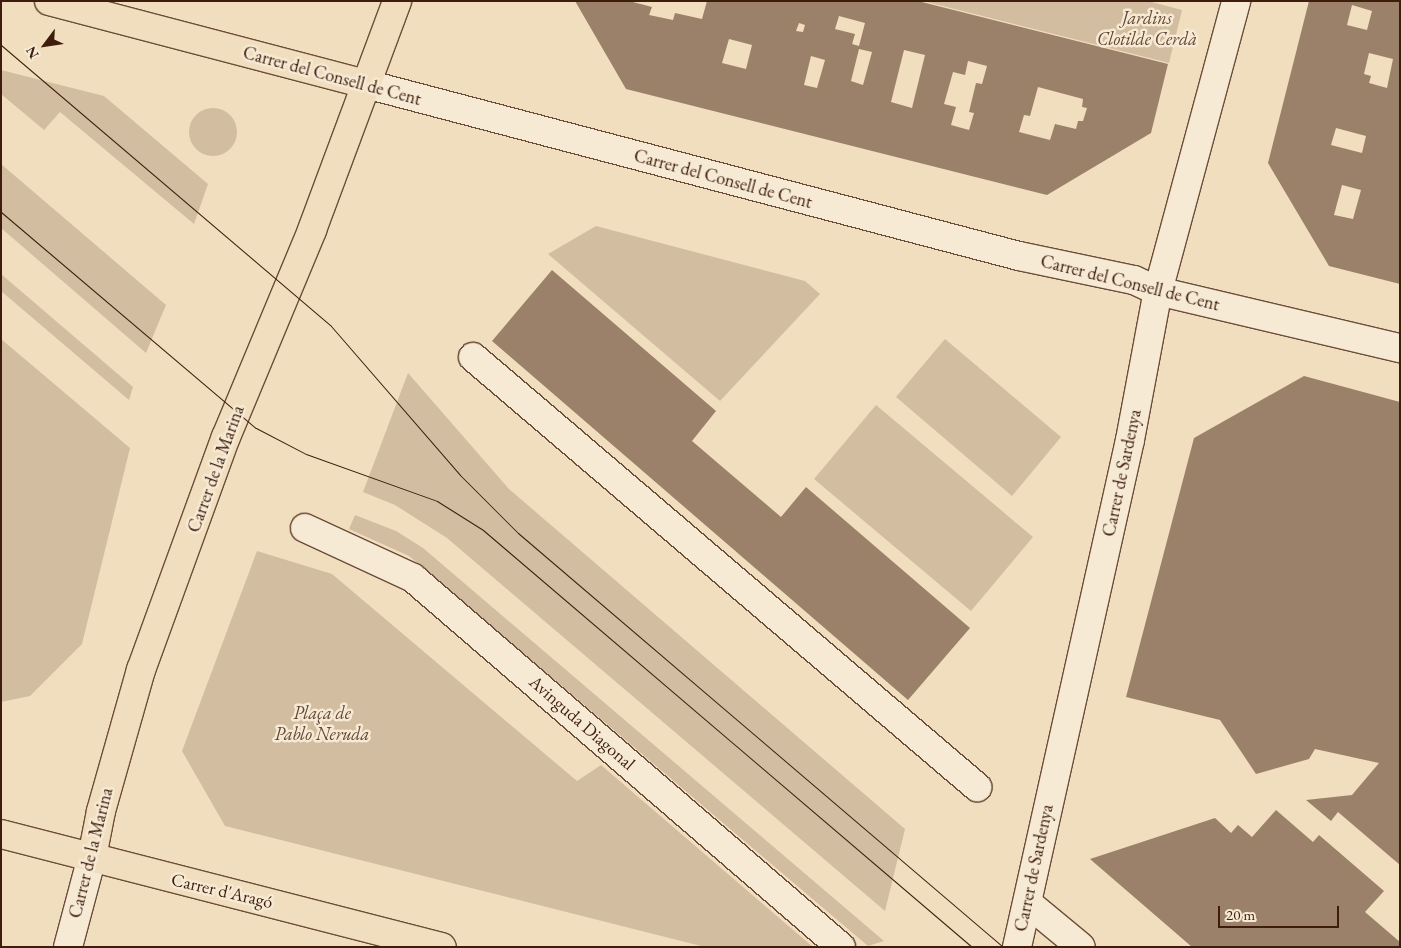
<!DOCTYPE html>
<meta charset="utf-8">
<style>
body{margin:0}
#map{position:relative;width:1401px;height:948px;overflow:hidden;background:#f1debe;font-family:"EB Garamond",serif}
div>[style]{position:absolute}
[style*='--x']{left:calc(var(--x)*1px);top:calc(var(--y)*1px);width:calc(var(--w)*1px);rotate:calc(var(--a)*1deg)}
.green>*{inset:0;background:#d3bda0}
.round{border-radius:50%}
.building>*{inset:0;background:#9b8169}
.roads{filter:drop-shadow(1px 0 #6b4d39) drop-shadow(-1px 0 #6b4d39) drop-shadow(0 1px #6b4d39) drop-shadow(0 -1px #6b4d39)}
.minor>*{height:28px;margin:-14px;padding:0 14px;transform-origin:14px;border-radius:14px;background:#f6ead5}
.major>*{height:28px;margin:-14px;padding:0 14px;transform-origin:14px;border-radius:14px;background:#f1debe}
.tram>*{height:1px;margin:-0.5px;padding:0 0.5px;transform-origin:0.5px;border-radius:0.5px;background:#3e1d0d}
span{translate:-50% -50%;white-space:nowrap;text-align:center;line-height:1.15;-webkit-text-stroke:5px #f6ead5;paint-order:stroke}
.park-label{font-size:18px;color:#634532;font-style:italic}
.street-label{font-size:18px;color:#3e1d0d}
.frame{position:absolute;inset:0;border:2px solid #3e1d0d;pointer-events:none}
.north{position:absolute;left:20px;top:20px;width:50px;height:50px;-webkit-text-stroke:4px #f6ead5;paint-order:stroke;rotate:239deg;font-size:14px;font-weight:700;line-height:20px;text-align:center;color:#3e1d0d}
.north::after{content:'';display:block;margin:auto;width:18px;height:22px;background:#3e1d0d;clip-path:polygon(50% 0,100% 100%,50% 72%,0 100%)}
.scale{position:absolute;left:1218px;top:906px;width:121px;height:22px;box-sizing:border-box;border:2px solid #3e1d0d;border-top:0;padding-left:6px;font-size:15px;line-height:18px;white-space:nowrap;color:#3e1d0d;-webkit-text-stroke:4px #f6ead5;paint-order:stroke}
</style>
<div id="map">
<div class="green">
<i style="clip-path:polygon(923px 1px,1148px 1px,1182px 10px,1169px 63px)"></i>
<i style="clip-path:polygon(1px 70px,104px 96px,208px 184px,194px 224px,60px 112px,44px 130px,1px 94px)"></i>
<i class="round" style="left:189px;top:108px;width:48px;height:48px"></i>
<i style="clip-path:polygon(1px 164px,166px 305px,146px 353px,1px 228px)"></i>
<i style="clip-path:polygon(596px 226px,805px 281px,820px 294px,720px 401px,548px 254px)"></i>
<i style="clip-path:polygon(1px 274px,133px 387px,129px 400px,1px 291px)"></i>
<i style="clip-path:polygon(1px 339px,130px 448px,82px 644px,30px 696px,1px 702px)"></i>
<i style="clip-path:polygon(945px 339px,1061px 437px,1012px 496px,896px 397px)"></i>
<i style="clip-path:polygon(408px 373px,509px 489px,905px 829px,885px 911px,447px 538px,395px 505px,363px 492px)"></i>
<i style="clip-path:polygon(876px 405px,1033px 537px,971px 611px,814px 479px)"></i>
<i style="clip-path:polygon(355px 515px,396px 531px,423px 548px,884px 941px,868px 946px,409px 556px,349px 529px)"></i>
<i style="clip-path:polygon(257px 551px,332px 574px,577px 781px,601px 765px,813px 947px,705px 947px,225px 826px,182px 751px)"></i>
</div>
<div class="building">
<i style="clip-path:polygon(evenodd,575px 1px,629px 1px,652px 7px,649px 15px,673px 20px,675px 13px,702px 19px,707px 1px,918px 1px,1168px 64px,1151px 133px,1047px 195px,626px 89px,575px 1px,839px 16px,865px 23px,859px 46px,852px 44px,855px 34px,835px 29px,839px 16px,575px 1px,799px 23px,805px 25px,803px 32px,796px 31px,799px 23px,575px 1px,729px 39px,752px 45px,746px 69px,722px 63px,729px 39px,575px 1px,859px 49px,872px 52px,863px 85px,851px 81px,859px 49px,575px 1px,904px 50px,925px 55px,912px 108px,891px 102px,904px 50px,575px 1px,811px 56px,825px 60px,817px 88px,804px 85px,811px 56px,575px 1px,968px 61px,987px 66px,982px 84px,976px 83px,969px 112px,974px 113px,969px 130px,951px 125px,956px 107px,944px 104px,953px 72px,965px 75px,968px 61px,575px 1px,1038px 87px,1083px 99px,1082px 107px,1087px 108px,1083px 121px,1078px 121px,1076px 129px,1055px 124px,1050px 140px,1019px 132px,1024px 115px,1030px 116px,1038px 87px)"></i>
<i style="clip-path:polygon(evenodd,1309px 1px,1400px 1px,1400px 284px,1329px 266px,1268px 163px,1309px 1px,1352px 5px,1372px 11px,1367px 30px,1347px 25px,1352px 5px,1309px 1px,1369px 53px,1393px 59px,1387px 88px,1369px 83px,1371px 76px,1364px 74px,1369px 53px,1309px 1px,1336px 128px,1366px 136px,1362px 153px,1331px 145px,1336px 128px,1309px 1px,1342px 185px,1361px 190px,1353px 219px,1334px 215px,1342px 185px)"></i>
<i style="clip-path:polygon(552px 270px,716px 411px,692px 441px,781px 517px,806px 487px,970px 628px,908px 700px,492px 341px)"></i>
<i style="clip-path:polygon(1304px 376px,1400px 402px,1400px 865px,1338px 812px,1331px 821px,1306px 800px,1352px 795px,1379px 763px,1315px 749px,1309px 759px,1256px 774px,1220px 720px,1126px 697px,1194px 438px)"></i>
<i style="clip-path:polygon(1276px 810px,1313px 842px,1319px 835px,1384px 891px,1365px 912px,1400px 942px,1400px 947px,1192px 947px,1090px 859px,1215px 818px,1231px 833px,1238px 825px,1252px 837px)"></i>
</div>
<div class="roads">
<div class="minor">
<i style="--x:366;--y:84;--w:675;--a:14.76"></i>
<i style="--x:1019;--y:256;--w:117;--a:11.8"></i>
<i style="--x:1134;--y:280;--w:26;--a:25"></i>
<i style="--x:1158;--y:291;--w:249;--a:13.3"></i>
<i style="--x:473;--y:357;--w:663;--a:40.47"></i>
<i style="--x:305;--y:528;--w:119;--a:24.8"></i>
<i style="--x:413;--y:578;--w:565;--a:40.77"></i>
<i style="--x:1029;--y:904;--w:67;--a:39.6"></i>
<i style="--x:68;--y:947;--w:93;--a:-75.1"></i>
<i style="--x:1017;--y:947;--w:519;--a:-77.44"></i>
<i style="--x:1130;--y:440;--w:152;--a:-79.4"></i>
<i style="--x:1158;--y:291;--w:300;--a:-74.9"></i>
</div>
<div class="major">
<i style="--x:49;--y:1;--w:328;--a:14.7"></i>
<i style="--x:1;--y:834;--w:455;--a:14.4"></i>
<i style="--x:92;--y:857;--w:47;--a:-78.9"></i>
<i style="--x:101;--y:811;--w:147;--a:-74.2"></i>
<i style="--x:141;--y:670;--w:248;--a:-70"></i>
<i style="--x:226;--y:437;--w:224;--a:-67.4"></i>
<i style="--x:312;--y:230;--w:244;--a:-69.6"></i>
</div>
</div>
<div class="tram">
<i style="--x:1;--y:45;--w:433;--a:40.4"></i>
<i style="--x:331;--y:326;--w:197;--a:49.1"></i>
<i style="--x:460;--y:475;--w:82;--a:45"></i>
<i style="--x:518;--y:533;--w:638;--a:40.48"></i>
<i style="--x:1;--y:212;--w:334;--a:40.3"></i>
<i style="--x:256;--y:428;--w:56;--a:27.5"></i>
<i style="--x:306;--y:454;--w:139;--a:19.7"></i>
<i style="--x:437;--y:501;--w:54;--a:32.2"></i>
<i style="--x:483;--y:530;--w:643;--a:40.46"></i>
</div>
<div class="park-label">
<span style="left:1147px;top:29px">Jardins<br>Clotilde Cerdà</span>
<span style="left:322px;top:724px">Plaça de<br>Pablo Neruda</span>
</div>
<div class="street-label">
<span style="left:332px;top:76px;rotate:15deg">Carrer del Consell de Cent</span>
<span style="left:723px;top:179px;rotate:15deg">Carrer del Consell de Cent</span>
<span style="left:1130px;top:283px;rotate:14deg">Carrer del Consell de Cent</span>
<span style="left:216px;top:469px;rotate:-70deg">Carrer de la Marina</span>
<span style="left:1122px;top:473px;rotate:-78deg">Carrer de Sardenya</span>
<span style="left:582px;top:723px;rotate:41deg">Avinguda Diagonal</span>
<span style="left:91px;top:853px;rotate:-76deg">Carrer de la Marina</span>
<span style="left:1034px;top:868px;rotate:-78deg">Carrer de Sardenya</span>
<span style="left:222px;top:891px;rotate:13deg">Carrer d'Aragó</span>
</div>
<div class="frame"></div>
<div class="north">N</div>
<div class="scale">20 m</div>
</div>
